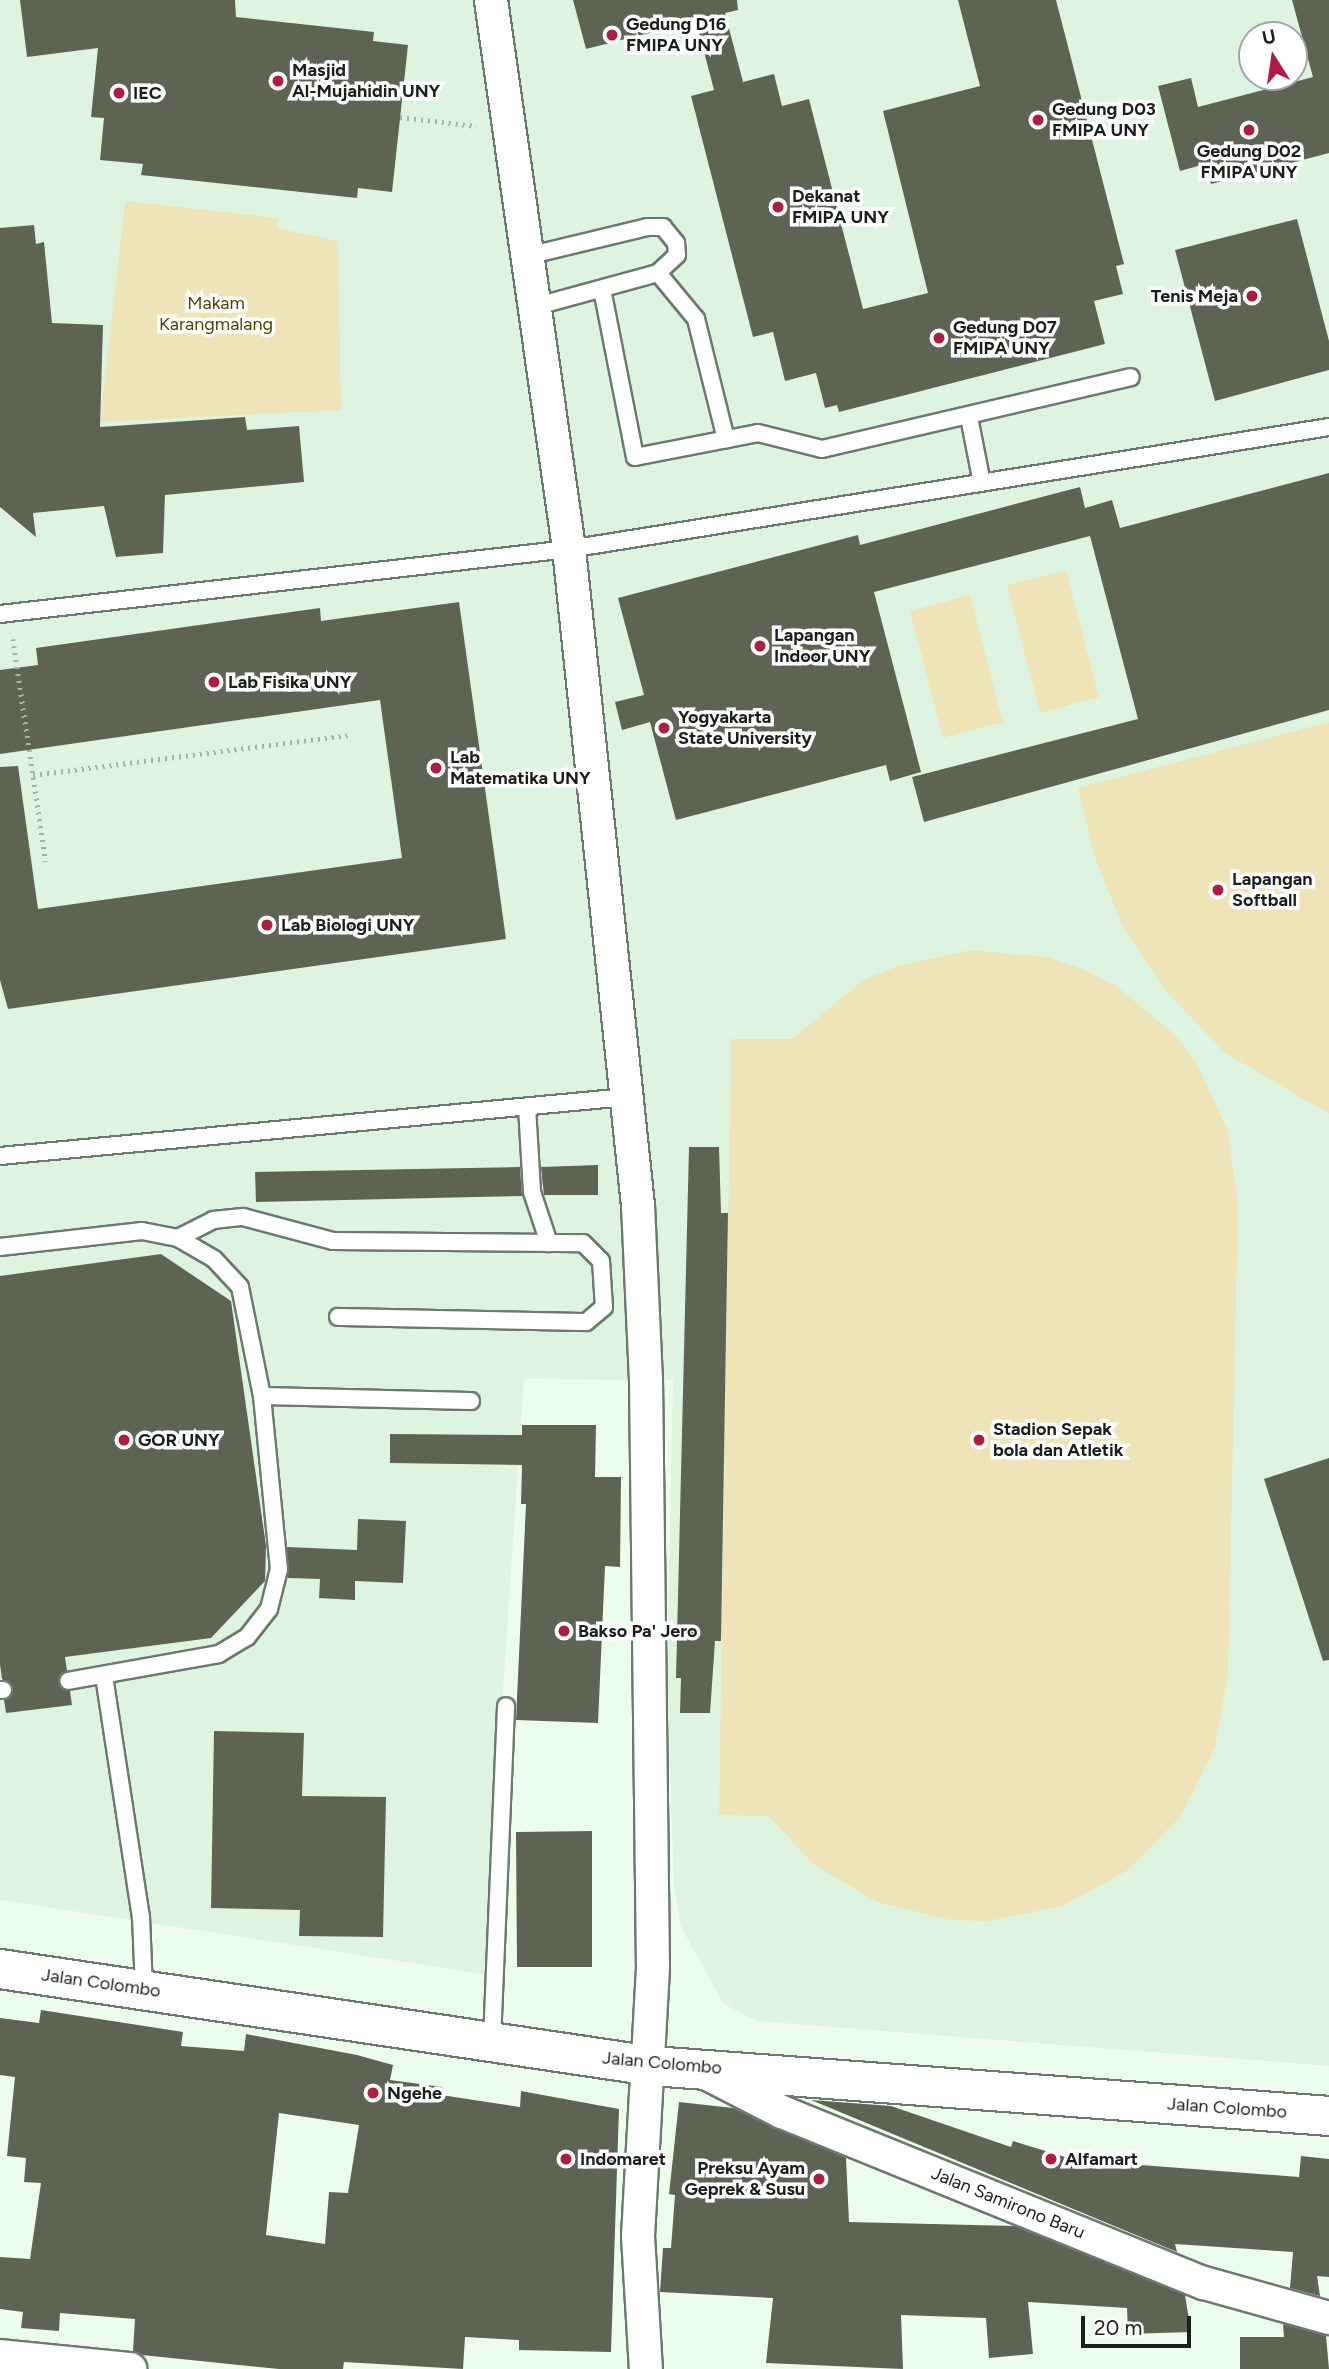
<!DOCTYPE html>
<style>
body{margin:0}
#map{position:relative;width:1329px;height:2369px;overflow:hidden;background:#ecfdee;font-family:Figtree,sans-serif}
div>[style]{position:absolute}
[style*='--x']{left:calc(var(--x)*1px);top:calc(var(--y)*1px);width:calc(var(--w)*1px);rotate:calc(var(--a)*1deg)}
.built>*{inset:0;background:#ddf5e0}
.green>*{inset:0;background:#efe4b7}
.building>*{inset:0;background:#5e6453}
.path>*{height:4.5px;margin-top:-2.25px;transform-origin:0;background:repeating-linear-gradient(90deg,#a5b2a7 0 2px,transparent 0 7px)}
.roads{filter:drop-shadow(2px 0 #6b7a6d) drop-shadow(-2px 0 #6b7a6d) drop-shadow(0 2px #6b7a6d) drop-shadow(0 -2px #6b7a6d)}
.lane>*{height:16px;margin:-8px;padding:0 8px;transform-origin:8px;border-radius:8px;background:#fff}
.street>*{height:32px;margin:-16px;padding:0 16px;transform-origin:16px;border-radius:16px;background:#fff}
.secondary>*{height:38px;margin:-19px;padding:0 19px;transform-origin:19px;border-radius:19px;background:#fff}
.dots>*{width:19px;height:19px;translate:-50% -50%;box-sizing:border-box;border:4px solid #fff;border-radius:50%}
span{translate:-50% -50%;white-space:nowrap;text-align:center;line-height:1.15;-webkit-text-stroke:7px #fff;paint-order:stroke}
.poi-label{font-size:18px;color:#191f1a;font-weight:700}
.left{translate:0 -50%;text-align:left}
.right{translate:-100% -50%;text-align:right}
.park-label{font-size:18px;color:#524300}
.street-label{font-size:18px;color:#191f1a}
.north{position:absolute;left:1238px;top:21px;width:70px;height:70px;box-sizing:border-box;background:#fff;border:2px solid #a3a5a3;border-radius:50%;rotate:348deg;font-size:19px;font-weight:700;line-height:28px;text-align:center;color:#191f1a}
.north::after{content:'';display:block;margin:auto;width:24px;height:32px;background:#af1c43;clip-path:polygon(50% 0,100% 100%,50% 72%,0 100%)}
.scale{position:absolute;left:1081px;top:2316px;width:110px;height:32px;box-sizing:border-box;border:4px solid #191f1a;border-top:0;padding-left:9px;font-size:21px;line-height:24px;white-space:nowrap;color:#191f1a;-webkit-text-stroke:5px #fff;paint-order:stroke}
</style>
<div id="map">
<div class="built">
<i style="clip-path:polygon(evenodd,0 0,1329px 0,1329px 2066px,756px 2021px,723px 2003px,681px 1927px,674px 1886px,667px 1677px,673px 1380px,524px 1379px,484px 1974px,0 1900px,0 0,1252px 35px,1294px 35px,1294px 77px,1252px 77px,1252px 35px)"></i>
</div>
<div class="green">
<i style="clip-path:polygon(125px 201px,278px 218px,277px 228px,338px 241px,341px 410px,100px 422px)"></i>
<i style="clip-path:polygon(1066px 570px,1099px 697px,1040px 713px,1007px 585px)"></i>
<i style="clip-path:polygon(970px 595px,1003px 722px,943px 738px,910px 611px)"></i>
<i style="clip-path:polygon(1329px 722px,1329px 1114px,1224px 1052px,1167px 992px,1122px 925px,1094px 855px,1078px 788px)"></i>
<i style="clip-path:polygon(971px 950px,1046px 957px,1082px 969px,1116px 986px,1174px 1034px,1197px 1063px,1228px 1132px,1238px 1206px,1228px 1674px,1215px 1748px,1181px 1816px,1128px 1870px,1063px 1906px,989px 1921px,950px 1920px,877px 1902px,813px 1864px,769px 1816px,719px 1815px,731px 1039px,792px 1039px,862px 981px,897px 966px)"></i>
</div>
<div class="building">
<i style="clip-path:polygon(20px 0,235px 0,236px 17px,374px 32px,373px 41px,408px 45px,392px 192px,358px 188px,357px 198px,141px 175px,143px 164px,100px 160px,104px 118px,91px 117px,98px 48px,27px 57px)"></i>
<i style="clip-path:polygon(573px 0,737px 0,738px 10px,725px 13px,743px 82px,774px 74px,782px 106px,809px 99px,863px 309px,928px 293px,883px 111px,980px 86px,958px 0,1056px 0,1124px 264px,1116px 266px,1123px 294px,1094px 301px,1105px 344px,839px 412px,837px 405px,825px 408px,816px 373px,785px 381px,773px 332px,753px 337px,691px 96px,714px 90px,696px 21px,586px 49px)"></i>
<i style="clip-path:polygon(1292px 0,1329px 0,1329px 153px,1211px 184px,1205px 164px,1180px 171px,1158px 86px,1191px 78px,1198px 107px,1313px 77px)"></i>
<i style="clip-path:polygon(1297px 219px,1329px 341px,1329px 370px,1215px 401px,1175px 250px)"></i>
<i style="clip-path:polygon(34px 225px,36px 244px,44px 242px,52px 323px,103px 325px,100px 427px,245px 417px,247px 430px,299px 426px,304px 482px,165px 495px,163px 553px,116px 557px,104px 506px,33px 513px,36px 537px,0 507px,0 228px)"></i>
<i style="clip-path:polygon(1329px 473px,1329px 710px,924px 822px,912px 777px,1138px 719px,1090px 536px,874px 592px,921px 772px,890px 781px,886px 765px,676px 820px,650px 722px,622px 730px,615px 702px,644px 695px,618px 598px,858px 535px,860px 545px,1080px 487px,1085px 508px,1112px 500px,1120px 528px)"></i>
<i style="clip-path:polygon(459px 602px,506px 939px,8px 1009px,0 980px,0 767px,18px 766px,38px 909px,402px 858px,380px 700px,0 754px,0 670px,38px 665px,36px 648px,320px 608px,321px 621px)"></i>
<i style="clip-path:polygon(689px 1147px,719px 1147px,721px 1213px,728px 1213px,721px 1641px,715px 1641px,710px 1713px,680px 1713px,681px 1678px,676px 1678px)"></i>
<i style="clip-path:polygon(598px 1165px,598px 1195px,544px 1195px,541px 1167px)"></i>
<i style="clip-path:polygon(520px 1167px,522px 1196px,256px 1202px,255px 1172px)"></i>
<i style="clip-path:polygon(161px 1254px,231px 1301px,266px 1546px,265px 1581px,211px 1638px,65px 1657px,67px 1671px,58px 1682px,70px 1691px,72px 1705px,6px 1713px,4px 1700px,13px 1689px,2px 1679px,0 1664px,0 1276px)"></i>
<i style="clip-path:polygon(522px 1425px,596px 1425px,595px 1477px,621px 1477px,620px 1567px,605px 1566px,598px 1723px,516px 1720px,526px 1504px,521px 1504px,522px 1465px,390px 1463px,390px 1434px,522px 1435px)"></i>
<i style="clip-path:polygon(1329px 1458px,1329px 1660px,1323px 1661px,1264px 1479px)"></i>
<i style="clip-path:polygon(358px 1519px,406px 1521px,403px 1583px,355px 1581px,355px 1600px,319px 1598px,320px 1579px,288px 1578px,287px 1547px,357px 1550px)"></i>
<i style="clip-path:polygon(214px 1731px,304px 1733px,302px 1796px,386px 1797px,383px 1937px,299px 1936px,300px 1910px,211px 1908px)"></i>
<i style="clip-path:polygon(592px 1831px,592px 1967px,517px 1967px,516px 1832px)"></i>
<i style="clip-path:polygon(evenodd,41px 2010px,183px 2032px,181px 2046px,244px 2051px,246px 2034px,357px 2055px,393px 2065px,390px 2080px,442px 2087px,441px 2095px,520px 2107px,521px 2091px,619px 2109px,611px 2352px,519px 2350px,519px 2340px,465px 2337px,463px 2369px,344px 2362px,343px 2369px,279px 2369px,142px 2355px,133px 2351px,135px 2319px,60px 2313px,59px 2331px,21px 2328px,23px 2312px,0 2309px,0 2257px,30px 2259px,41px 2183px,24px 2182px,26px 2158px,7px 2156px,15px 2077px,0 2075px,0 2018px,39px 2023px,41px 2010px,279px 2113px,359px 2125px,348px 2193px,329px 2192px,325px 2244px,266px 2235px,279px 2113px)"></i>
<i style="clip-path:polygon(811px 2100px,891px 2106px,1011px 2147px,1013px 2141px,1075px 2160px,1299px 2177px,1301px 2156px,1329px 2159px,1329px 2277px,1317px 2276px,1320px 2296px,1290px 2288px,1293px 2252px,1175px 2244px,1177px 2252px)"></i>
<i style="clip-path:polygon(679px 2102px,733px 2108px,846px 2158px,849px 2222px,1015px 2226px,1185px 2295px,1191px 2332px,1128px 2334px,1127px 2308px,1028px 2302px,1033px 2354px,989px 2358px,986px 2318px,901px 2315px,903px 2369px,766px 2363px,773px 2298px,660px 2292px,663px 2248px,671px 2248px,675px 2195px,669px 2194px)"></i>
<i style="clip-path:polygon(1283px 2324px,1326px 2336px,1329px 2369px,1240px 2369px,1240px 2337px,1284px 2337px)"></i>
</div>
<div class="path">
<i style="--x:400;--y:117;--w:77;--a:6.8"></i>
<i style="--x:13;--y:639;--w:225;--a:81.6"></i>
<i style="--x:33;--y:775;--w:318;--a:-7.2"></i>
</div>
<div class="roads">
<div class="lane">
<i style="--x:527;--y:256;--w:124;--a:-13.5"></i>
<i style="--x:648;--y:227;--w:15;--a:0"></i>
<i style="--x:663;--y:227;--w:21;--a:51"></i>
<i style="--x:676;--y:243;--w:12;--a:85"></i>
<i style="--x:677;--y:255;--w:26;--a:137"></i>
<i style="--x:658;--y:273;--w:129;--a:164.7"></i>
<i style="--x:658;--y:273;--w:60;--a:50.4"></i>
<i style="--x:696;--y:319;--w:124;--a:76"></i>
<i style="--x:602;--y:289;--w:171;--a:78.9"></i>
<i style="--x:635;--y:457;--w:125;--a:-11"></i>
<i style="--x:758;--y:433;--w:66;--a:14"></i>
<i style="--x:822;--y:449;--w:317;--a:-13.1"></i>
<i style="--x:969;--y:417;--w:67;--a:78.9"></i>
<i style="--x:0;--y:614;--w:573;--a:-6.52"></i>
<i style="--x:569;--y:549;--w:770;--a:-9.12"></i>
<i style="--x:527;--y:1107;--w:85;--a:86.6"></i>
<i style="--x:532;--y:1192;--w:54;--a:71.6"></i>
<i style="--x:0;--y:1156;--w:630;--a:-5.38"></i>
<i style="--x:178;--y:1238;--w:39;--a:-27"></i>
<i style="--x:213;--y:1220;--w:30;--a:-6"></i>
<i style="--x:243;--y:1217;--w:93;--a:14.9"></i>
<i style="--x:333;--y:1241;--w:250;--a:0.5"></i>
<i style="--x:583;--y:1243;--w:25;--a:45"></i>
<i style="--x:601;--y:1261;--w:46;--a:86.3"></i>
<i style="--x:604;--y:1307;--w:23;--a:140"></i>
<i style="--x:586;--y:1322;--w:248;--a:-178.8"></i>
<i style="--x:0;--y:1247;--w:143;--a:-6.4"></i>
<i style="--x:142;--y:1231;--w:37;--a:11"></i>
<i style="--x:178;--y:1238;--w:42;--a:30.3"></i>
<i style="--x:214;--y:1259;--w:38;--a:47"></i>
<i style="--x:240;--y:1287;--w:111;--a:78.6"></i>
<i style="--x:262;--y:1396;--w:174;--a:84.4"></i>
<i style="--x:279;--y:1569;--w:41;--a:104"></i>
<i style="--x:269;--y:1609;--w:36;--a:128"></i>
<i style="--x:247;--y:1637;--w:33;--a:149"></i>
<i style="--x:219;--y:1654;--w:153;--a:169.9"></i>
<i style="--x:262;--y:1396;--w:209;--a:1.4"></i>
<i style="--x:104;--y:1676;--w:244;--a:81.3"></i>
<i style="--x:141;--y:1917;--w:71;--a:87.6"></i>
<i style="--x:0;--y:1690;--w:3;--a:0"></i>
<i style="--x:492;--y:2041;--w:335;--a:-87.6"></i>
</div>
<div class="street">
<i style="--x:491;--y:0;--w:555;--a:81.91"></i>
<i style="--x:569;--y:549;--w:660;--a:84"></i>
<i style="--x:638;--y:1205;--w:174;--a:87.4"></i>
<i style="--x:646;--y:1379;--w:589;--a:89.32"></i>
<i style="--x:653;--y:1968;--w:268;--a:93.2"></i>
<i style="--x:638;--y:2236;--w:133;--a:86.6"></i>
<i style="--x:706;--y:2073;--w:85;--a:27.2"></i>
<i style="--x:782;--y:2112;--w:455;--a:22.1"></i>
<i style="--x:1204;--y:2283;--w:130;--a:15.6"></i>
<i style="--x:0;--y:2356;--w:131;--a:5.7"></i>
</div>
<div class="secondary">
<i style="--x:0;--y:1969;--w:659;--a:8.46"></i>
<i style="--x:652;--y:2066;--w:679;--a:4.22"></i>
</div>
</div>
<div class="dots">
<i style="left:612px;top:35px;background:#af1c43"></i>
<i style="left:278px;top:81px;background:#af1c43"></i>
<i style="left:119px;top:93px;background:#af1c43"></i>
<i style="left:1038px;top:120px;background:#af1c43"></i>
<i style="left:1249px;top:130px;background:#af1c43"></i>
<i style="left:778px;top:207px;background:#af1c43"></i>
<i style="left:1252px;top:296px;background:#af1c43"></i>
<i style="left:939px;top:338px;background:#af1c43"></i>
<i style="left:760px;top:646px;background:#af1c43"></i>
<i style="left:214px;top:682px;background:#af1c43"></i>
<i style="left:664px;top:728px;background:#af1c43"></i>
<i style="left:436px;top:768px;background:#af1c43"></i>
<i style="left:1218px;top:890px;background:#af1c43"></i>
<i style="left:267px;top:925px;background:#af1c43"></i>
<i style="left:124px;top:1440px;background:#af1c43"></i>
<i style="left:979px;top:1440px;background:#af1c43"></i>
<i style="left:564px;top:1631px;background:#af1c43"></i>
<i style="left:373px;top:2093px;background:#af1c43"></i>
<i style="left:566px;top:2159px;background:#af1c43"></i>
<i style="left:1051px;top:2159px;background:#af1c43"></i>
<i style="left:819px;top:2179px;background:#af1c43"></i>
</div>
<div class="poi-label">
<span class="left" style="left:626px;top:35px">Gedung D16<br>FMIPA UNY</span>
<span class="left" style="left:292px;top:81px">Masjid<br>Al-Mujahidin UNY</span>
<span class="left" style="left:133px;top:93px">IEC</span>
<span class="left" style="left:1052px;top:120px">Gedung D03<br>FMIPA UNY</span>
<span style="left:1249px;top:162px">Gedung D02<br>FMIPA UNY</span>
<span class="left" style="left:792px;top:207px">Dekanat<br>FMIPA UNY</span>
<span class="right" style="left:1238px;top:296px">Tenis Meja</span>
<span class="left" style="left:953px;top:338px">Gedung D07<br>FMIPA UNY</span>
<span class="left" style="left:774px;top:646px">Lapangan<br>Indoor UNY</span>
<span class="left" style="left:228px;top:682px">Lab Fisika UNY</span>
<span class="left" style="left:678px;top:728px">Yogyakarta<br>State University</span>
<span class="left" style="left:450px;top:768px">Lab<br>Matematika UNY</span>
<span class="left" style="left:1232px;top:890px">Lapangan<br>Softball</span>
<span class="left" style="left:281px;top:925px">Lab Biologi UNY</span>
<span class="left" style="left:993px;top:1440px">Stadion Sepak<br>bola dan Atletik</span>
<span class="left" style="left:138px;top:1440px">GOR UNY</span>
<span class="left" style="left:578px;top:1631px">Bakso Pa' Jero</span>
<span class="left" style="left:387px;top:2093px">Ngehe</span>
<span class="left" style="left:580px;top:2159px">Indomaret</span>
<span class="left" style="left:1065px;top:2159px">Alfamart</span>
<span class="right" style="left:805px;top:2179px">Preksu Ayam<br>Geprek &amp; Susu</span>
</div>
<div class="park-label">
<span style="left:216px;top:314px">Makam<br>Karangmalang</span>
</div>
<div class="street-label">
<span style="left:101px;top:1983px;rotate:8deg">Jalan Colombo</span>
<span style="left:662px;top:2063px;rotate:5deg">Jalan Colombo</span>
<span style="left:1227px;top:2108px;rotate:4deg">Jalan Colombo</span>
<span style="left:1008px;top:2203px;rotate:22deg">Jalan Samirono Baru</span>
</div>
<div class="north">U</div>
<div class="scale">20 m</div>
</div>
